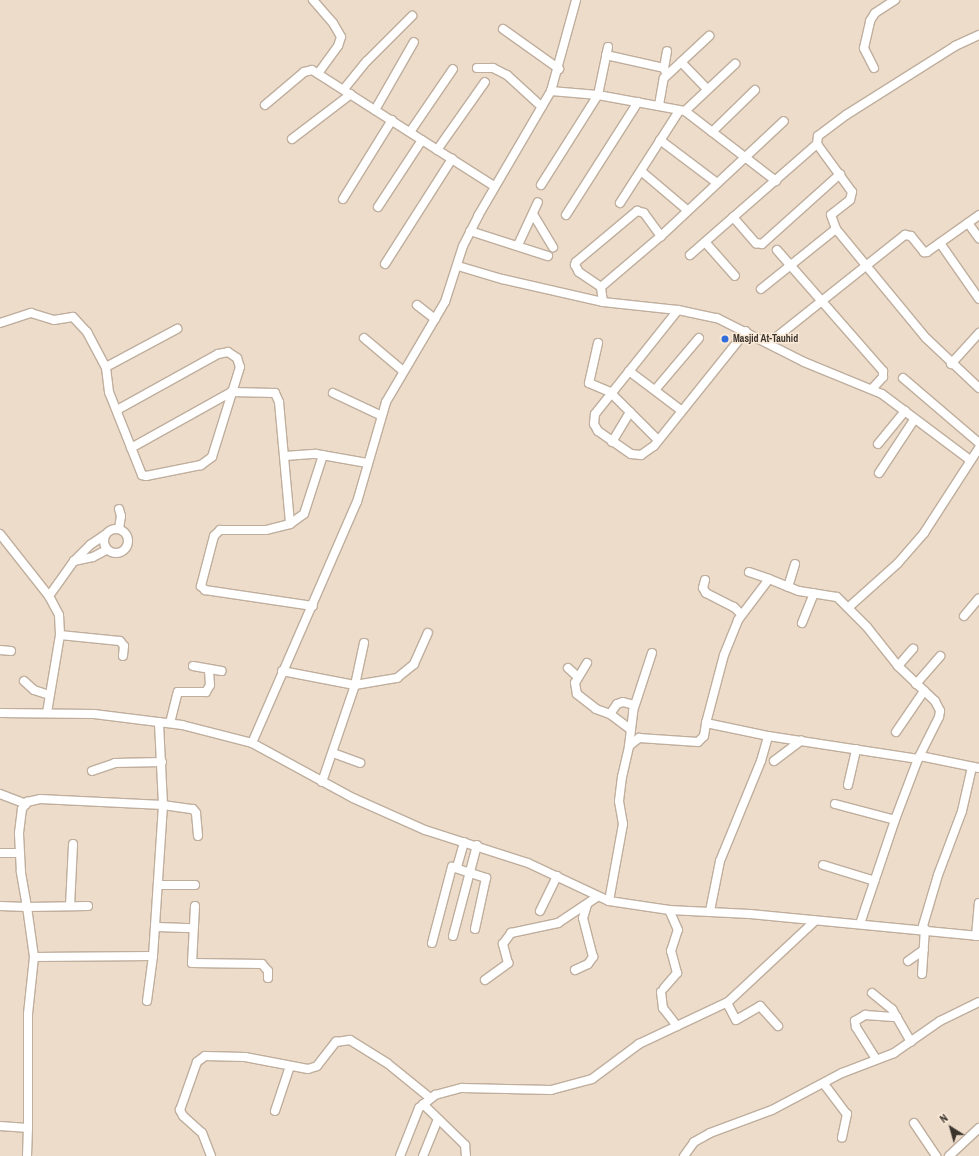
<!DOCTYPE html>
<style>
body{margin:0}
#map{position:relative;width:979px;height:1156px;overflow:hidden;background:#eddcca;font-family:"Archivo Narrow",sans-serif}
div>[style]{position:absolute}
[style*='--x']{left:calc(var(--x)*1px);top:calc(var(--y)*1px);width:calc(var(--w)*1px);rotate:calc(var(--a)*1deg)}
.roads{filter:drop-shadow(1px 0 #bfae9d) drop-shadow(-1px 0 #bfae9d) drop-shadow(0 1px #bfae9d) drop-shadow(0 -1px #bfae9d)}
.minor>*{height:8px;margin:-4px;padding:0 4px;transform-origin:4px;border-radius:4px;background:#fff}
.minor>.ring{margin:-4px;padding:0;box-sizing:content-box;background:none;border:8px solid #fff;border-radius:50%}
.dots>*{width:11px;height:11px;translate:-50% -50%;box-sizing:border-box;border:2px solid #fae9d7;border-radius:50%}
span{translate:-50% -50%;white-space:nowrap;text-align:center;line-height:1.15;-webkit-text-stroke:3px #fae9d7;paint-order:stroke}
.poi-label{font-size:10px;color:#3b342d;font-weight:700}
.left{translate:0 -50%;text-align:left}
.north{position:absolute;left:931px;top:1108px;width:40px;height:40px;-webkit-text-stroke:3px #fae9d7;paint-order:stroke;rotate:323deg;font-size:11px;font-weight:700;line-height:16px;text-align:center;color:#3b342d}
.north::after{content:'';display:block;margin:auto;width:14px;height:18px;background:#3b342d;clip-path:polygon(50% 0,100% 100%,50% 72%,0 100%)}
</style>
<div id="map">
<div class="roads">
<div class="minor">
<i style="--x:313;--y:0;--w:30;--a:49"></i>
<i style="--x:333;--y:23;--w:16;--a:60"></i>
<i style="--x:341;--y:37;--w:9;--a:108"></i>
<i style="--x:338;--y:46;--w:34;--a:126"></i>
<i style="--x:503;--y:29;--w:69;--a:35.5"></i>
<i style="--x:606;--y:55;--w:59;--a:12.6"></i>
<i style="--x:681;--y:62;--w:37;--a:46"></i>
<i style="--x:477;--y:68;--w:16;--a:0"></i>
<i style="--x:493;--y:68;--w:16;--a:27"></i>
<i style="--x:507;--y:75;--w:47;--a:42.4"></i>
<i style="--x:874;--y:68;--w:22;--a:-117"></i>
<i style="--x:864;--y:48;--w:28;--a:-77"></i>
<i style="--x:870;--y:21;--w:9;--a:-58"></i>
<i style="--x:875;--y:13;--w:24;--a:-33"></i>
<i style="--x:666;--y:73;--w:5;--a:-112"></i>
<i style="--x:664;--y:68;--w:17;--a:-80"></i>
<i style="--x:344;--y:89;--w:36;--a:-51"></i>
<i style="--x:367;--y:61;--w:64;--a:-45"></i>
<i style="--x:551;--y:91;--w:47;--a:4.9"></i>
<i style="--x:598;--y:95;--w:88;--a:10.4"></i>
<i style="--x:685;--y:111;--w:115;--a:37.6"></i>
<i style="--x:265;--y:105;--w:51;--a:-40.2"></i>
<i style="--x:304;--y:72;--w:8;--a:-14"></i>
<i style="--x:312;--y:70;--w:216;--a:32.5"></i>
<i style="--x:659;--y:105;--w:27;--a:-80"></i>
<i style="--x:664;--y:78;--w:62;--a:-43"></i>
<i style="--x:375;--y:110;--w:78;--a:-60.2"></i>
<i style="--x:685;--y:111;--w:69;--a:-43.2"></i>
<i style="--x:410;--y:132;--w:76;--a:-55.7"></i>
<i style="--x:712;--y:132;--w:60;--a:-44.3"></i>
<i style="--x:292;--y:139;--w:74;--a:-37.3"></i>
<i style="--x:660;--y:140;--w:71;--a:37"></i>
<i style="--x:817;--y:144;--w:59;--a:53.9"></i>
<i style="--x:852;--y:192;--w:8;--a:104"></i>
<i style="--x:850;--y:200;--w:24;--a:142"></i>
<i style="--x:831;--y:215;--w:15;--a:70"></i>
<i style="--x:836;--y:229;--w:141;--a:50.5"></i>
<i style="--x:926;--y:338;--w:73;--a:43.3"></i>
<i style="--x:437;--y:150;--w:83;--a:-54.8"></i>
<i style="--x:641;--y:171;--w:60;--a:40.3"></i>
<i style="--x:541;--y:185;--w:107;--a:-57.7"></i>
<i style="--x:598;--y:95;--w:49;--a:-78.2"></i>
<i style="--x:343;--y:199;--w:93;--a:-58.2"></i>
<i style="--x:620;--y:203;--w:109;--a:-57.3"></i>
<i style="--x:378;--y:207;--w:80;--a:-56.7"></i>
<i style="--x:533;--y:214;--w:39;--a:59"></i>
<i style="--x:566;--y:215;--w:134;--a:-57.5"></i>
<i style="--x:733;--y:217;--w:35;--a:49"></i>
<i style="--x:756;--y:243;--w:6;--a:9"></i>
<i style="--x:762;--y:244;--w:105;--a:-41.9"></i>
<i style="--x:968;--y:223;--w:19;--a:54"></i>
<i style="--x:470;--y:231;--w:82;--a:17.8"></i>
<i style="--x:705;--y:242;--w:45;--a:48.6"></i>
<i style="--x:940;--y:243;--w:68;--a:55.1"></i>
<i style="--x:518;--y:245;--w:47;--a:-65.1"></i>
<i style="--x:777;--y:250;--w:161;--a:48.8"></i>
<i style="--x:883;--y:371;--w:6;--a:90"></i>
<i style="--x:883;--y:377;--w:16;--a:133"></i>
<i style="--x:690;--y:255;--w:169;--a:-41.2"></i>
<i style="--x:817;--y:144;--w:8;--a:-83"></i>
<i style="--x:818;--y:136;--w:35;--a:-37"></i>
<i style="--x:846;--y:115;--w:129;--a:-32.3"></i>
<i style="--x:955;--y:46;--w:26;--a:-25"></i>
<i style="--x:385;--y:264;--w:125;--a:-57.5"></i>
<i style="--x:458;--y:266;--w:46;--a:16.5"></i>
<i style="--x:502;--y:279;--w:104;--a:12.8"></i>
<i style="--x:603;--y:302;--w:75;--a:6.1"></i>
<i style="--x:678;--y:310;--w:40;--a:12"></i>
<i style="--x:717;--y:318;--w:97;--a:26.8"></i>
<i style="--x:804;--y:362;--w:84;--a:22.3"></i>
<i style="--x:882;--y:394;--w:110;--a:36.9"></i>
<i style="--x:601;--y:287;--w:27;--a:-146"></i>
<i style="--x:579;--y:272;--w:8;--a:-120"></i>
<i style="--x:575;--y:265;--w:3;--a:-72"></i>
<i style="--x:576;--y:262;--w:80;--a:-39.9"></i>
<i style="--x:637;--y:211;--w:7;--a:16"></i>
<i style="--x:644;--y:213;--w:29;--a:54"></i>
<i style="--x:761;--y:289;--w:96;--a:-38.7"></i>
<i style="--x:603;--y:302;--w:15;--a:-98"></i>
<i style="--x:601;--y:287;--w:79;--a:-40.4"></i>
<i style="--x:661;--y:236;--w:168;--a:-43.1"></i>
<i style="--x:417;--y:305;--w:23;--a:38"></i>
<i style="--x:678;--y:310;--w:133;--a:128.6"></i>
<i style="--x:595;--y:414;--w:10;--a:96"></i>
<i style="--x:594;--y:424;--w:8;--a:60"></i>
<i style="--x:598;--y:431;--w:40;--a:34.9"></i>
<i style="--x:631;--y:454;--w:10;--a:6"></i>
<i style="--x:641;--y:455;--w:16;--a:-35"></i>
<i style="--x:654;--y:446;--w:147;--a:-51.3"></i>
<i style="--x:0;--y:323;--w:33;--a:-18"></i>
<i style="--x:31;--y:313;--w:24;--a:17"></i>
<i style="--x:54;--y:320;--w:19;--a:-9"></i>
<i style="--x:73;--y:317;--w:21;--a:47"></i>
<i style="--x:87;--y:332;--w:40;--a:62"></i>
<i style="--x:364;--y:338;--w:51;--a:40.2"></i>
<i style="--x:598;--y:343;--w:41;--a:102.7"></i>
<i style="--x:589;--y:383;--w:23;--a:23"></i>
<i style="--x:610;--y:392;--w:68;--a:45"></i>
<i style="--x:769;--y:343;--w:174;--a:-38.5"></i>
<i style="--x:905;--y:235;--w:6;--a:9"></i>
<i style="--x:911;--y:236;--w:21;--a:51"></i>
<i style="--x:924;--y:252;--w:3;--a:0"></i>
<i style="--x:927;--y:252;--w:64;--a:-35.4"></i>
<i style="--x:951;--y:364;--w:42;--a:-47.9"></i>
<i style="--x:629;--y:371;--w:66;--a:37"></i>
<i style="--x:903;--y:378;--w:100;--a:40.5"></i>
<i style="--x:655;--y:390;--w:68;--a:-49.8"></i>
<i style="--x:333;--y:393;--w:52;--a:25.1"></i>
<i style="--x:117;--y:410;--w:115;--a:-29"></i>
<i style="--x:218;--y:354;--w:10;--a:-11"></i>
<i style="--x:228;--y:352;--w:11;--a:34"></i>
<i style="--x:237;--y:358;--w:9;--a:72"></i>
<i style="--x:240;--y:367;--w:94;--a:107.3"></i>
<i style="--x:212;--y:457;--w:14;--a:144"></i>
<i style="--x:201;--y:465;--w:56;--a:168.7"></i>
<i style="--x:146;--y:476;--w:4;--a:-166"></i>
<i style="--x:142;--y:475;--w:89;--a:-111.7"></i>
<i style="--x:109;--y:392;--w:25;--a:-97"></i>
<i style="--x:106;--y:367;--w:81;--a:-28.2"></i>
<i style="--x:612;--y:442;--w:35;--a:-59"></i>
<i style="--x:878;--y:444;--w:43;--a:-50.7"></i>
<i style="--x:131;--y:448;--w:115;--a:-29.2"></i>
<i style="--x:231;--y:392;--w:44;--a:1.3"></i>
<i style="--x:275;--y:393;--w:10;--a:66"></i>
<i style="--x:279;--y:402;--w:122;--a:84.8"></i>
<i style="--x:290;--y:524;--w:17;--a:-36"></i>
<i style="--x:304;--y:514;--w:62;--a:-72.1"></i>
<i style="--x:285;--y:456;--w:31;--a:-4"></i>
<i style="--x:316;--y:454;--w:52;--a:10"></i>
<i style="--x:879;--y:473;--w:64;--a:-56.6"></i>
<i style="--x:119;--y:509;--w:7;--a:74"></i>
<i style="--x:121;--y:516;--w:13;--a:99"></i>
<i style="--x:290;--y:524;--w:25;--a:166"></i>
<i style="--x:266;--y:530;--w:46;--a:180"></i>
<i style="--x:220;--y:530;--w:8;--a:135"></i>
<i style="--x:214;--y:536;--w:52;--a:104.6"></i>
<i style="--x:201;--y:586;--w:6;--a:45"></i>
<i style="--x:205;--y:590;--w:109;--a:8.4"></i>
<i class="ring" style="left:104px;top:529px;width:16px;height:16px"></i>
<i style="--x:0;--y:534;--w:79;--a:51.7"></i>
<i style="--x:49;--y:596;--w:21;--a:62"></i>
<i style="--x:59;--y:615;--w:20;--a:87"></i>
<i style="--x:60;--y:635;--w:79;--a:99.5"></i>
<i style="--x:74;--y:561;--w:23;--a:-45"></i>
<i style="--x:90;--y:545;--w:18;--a:-34"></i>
<i style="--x:749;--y:572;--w:21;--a:19"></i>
<i style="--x:705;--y:580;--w:8;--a:104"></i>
<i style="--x:703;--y:588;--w:6;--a:59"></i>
<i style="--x:706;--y:593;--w:31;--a:27"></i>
<i style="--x:734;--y:607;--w:10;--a:45"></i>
<i style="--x:788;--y:587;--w:24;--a:-73"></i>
<i style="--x:49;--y:596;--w:43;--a:-54.5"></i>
<i style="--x:74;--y:561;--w:19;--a:-12"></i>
<i style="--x:93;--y:557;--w:15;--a:-28"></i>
<i style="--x:849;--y:607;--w:66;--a:-41.9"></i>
<i style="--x:898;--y:563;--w:40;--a:-49"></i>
<i style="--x:924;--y:533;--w:101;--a:-57.1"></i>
<i style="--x:964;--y:616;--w:23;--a:-50"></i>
<i style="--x:802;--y:623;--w:32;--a:-68"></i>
<i style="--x:60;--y:635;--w:60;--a:5.7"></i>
<i style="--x:120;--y:641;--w:6;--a:51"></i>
<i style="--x:124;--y:646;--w:10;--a:96"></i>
<i style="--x:0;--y:650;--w:11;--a:5"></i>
<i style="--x:587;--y:663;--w:23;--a:121"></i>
<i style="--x:575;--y:683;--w:11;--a:80"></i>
<i style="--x:577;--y:694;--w:24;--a:38"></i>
<i style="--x:596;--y:709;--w:15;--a:20"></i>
<i style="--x:610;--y:714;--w:25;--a:37"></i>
<i style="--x:193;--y:666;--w:29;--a:10"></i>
<i style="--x:898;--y:666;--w:23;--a:-49"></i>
<i style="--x:568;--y:668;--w:13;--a:42"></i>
<i style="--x:282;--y:671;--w:74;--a:10.9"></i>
<i style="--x:355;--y:685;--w:43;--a:-9.5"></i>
<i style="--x:397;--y:678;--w:22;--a:-39"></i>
<i style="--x:414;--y:664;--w:34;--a:-66"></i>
<i style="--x:24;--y:681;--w:13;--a:42"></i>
<i style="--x:34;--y:690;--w:16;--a:18"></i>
<i style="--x:916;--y:684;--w:37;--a:-49"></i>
<i style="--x:0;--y:713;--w:94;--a:0.6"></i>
<i style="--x:94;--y:714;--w:89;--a:7.1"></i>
<i style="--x:182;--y:725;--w:72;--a:14.4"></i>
<i style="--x:252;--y:743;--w:115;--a:28.6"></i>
<i style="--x:353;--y:798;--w:79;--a:24"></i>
<i style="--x:425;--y:830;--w:108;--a:17.8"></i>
<i style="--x:528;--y:863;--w:89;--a:25.1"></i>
<i style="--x:609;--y:901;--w:61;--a:8.5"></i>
<i style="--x:669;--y:910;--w:81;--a:2.8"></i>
<i style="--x:750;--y:914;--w:230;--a:5.5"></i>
<i style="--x:610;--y:714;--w:12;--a:-55"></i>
<i style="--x:617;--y:704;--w:6;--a:-18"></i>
<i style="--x:623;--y:702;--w:11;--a:15"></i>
<i style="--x:170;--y:723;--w:32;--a:-76"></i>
<i style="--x:178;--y:692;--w:28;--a:0"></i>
<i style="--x:206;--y:692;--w:8;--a:-60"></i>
<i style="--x:210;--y:685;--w:16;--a:-94"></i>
<i style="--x:706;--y:723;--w:70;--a:-75.2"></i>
<i style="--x:724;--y:655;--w:38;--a:-68"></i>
<i style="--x:738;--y:620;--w:51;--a:-52.9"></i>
<i style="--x:769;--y:579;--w:32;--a:22"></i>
<i style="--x:799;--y:591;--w:38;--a:9"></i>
<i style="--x:837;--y:597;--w:42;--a:45"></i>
<i style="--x:867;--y:627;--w:50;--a:51.5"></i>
<i style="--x:898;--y:666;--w:51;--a:43.4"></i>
<i style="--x:935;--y:701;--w:11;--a:63"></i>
<i style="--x:940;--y:711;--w:6;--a:99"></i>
<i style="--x:939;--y:717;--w:47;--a:116.6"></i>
<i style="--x:918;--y:759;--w:62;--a:110.8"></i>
<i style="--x:896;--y:817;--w:113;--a:108.6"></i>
<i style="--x:896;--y:732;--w:50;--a:-55.7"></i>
<i style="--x:252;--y:743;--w:263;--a:-66.5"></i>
<i style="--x:357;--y:502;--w:104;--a:-73.8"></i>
<i style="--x:386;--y:402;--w:116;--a:-59.5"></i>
<i style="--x:445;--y:302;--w:59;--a:-72.2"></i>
<i style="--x:463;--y:246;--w:34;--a:-63"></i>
<i style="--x:478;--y:216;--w:145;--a:-59.7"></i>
<i style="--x:551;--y:91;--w:94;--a:-74.6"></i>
<i style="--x:629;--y:746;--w:35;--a:-83"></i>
<i style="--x:633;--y:711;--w:61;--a:-71.9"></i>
<i style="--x:333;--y:753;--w:29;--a:20"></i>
<i style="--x:920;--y:756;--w:60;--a:11.5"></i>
<i style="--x:774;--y:761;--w:34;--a:-37"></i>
<i style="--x:92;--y:771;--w:24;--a:-19"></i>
<i style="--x:115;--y:763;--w:47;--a:-1.2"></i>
<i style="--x:322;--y:782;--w:102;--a:-71.2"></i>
<i style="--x:355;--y:685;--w:43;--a:-77.9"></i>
<i style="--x:848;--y:785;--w:37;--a:-77"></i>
<i style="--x:0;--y:794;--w:28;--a:21"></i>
<i style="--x:835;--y:804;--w:62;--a:14.9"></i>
<i style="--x:0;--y:853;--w:19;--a:0"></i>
<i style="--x:823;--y:865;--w:54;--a:17.1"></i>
<i style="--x:457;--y:867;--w:26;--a:-74"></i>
<i style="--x:158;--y:885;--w:37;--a:0"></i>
<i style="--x:609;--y:901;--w:78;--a:-79.7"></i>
<i style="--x:623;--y:824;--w:23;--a:-100"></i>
<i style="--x:619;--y:801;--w:24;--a:-83"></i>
<i style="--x:622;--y:777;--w:32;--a:-77"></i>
<i style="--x:629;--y:746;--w:13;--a:-39"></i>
<i style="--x:639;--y:738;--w:59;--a:3.9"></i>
<i style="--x:698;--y:742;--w:8;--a:-45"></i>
<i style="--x:704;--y:736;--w:13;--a:-81"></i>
<i style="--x:706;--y:723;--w:63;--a:11.8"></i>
<i style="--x:768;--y:736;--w:152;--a:8.7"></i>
<i style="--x:0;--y:906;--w:27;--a:2"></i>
<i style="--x:27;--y:907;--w:50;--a:82"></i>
<i style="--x:70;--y:906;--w:62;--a:-87.2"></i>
<i style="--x:88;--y:906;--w:61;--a:179.1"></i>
<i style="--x:27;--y:907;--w:36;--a:-100"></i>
<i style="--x:21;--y:872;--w:39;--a:-93"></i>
<i style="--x:19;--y:833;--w:24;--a:-83"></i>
<i style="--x:22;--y:809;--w:9;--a:-54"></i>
<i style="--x:27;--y:802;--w:13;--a:-13"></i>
<i style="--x:40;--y:799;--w:123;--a:2.8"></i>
<i style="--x:163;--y:805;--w:30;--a:8"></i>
<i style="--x:193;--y:809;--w:5;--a:53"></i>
<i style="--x:196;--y:813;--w:23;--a:85"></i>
<i style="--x:195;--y:906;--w:57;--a:93"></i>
<i style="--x:192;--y:963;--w:70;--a:0.8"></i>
<i style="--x:262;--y:964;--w:9;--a:49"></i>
<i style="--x:268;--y:971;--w:7;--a:90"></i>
<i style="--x:540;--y:911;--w:39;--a:-64"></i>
<i style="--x:710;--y:911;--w:51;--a:-78.7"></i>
<i style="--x:720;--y:861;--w:108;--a:-67.7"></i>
<i style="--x:761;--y:761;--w:26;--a:-74"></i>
<i style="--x:157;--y:927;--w:36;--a:2"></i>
<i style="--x:922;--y:929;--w:56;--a:-73.5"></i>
<i style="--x:938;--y:875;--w:68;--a:-69.4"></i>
<i style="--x:962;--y:811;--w:45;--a:-77.2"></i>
<i style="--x:453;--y:936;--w:94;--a:-75.2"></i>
<i style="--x:976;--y:936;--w:33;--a:-85"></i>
<i style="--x:432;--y:943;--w:79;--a:-75.3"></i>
<i style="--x:452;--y:867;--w:36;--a:18"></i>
<i style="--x:486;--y:878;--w:52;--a:102.2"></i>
<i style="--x:908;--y:961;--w:19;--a:-35"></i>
<i style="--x:575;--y:970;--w:14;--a:-25"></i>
<i style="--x:588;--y:964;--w:9;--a:-54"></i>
<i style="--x:593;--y:957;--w:40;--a:-104.4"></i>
<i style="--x:583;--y:918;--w:14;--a:-73"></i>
<i style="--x:922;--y:974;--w:45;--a:-86.2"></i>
<i style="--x:485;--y:980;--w:29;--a:-36"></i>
<i style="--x:508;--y:963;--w:20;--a:-105"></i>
<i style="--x:503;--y:944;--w:14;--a:-54"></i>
<i style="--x:511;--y:933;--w:48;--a:-12"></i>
<i style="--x:558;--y:923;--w:47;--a:-33.7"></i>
<i style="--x:664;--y:988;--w:20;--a:-49"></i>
<i style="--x:677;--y:973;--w:23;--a:-105"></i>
<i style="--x:671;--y:951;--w:22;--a:-72"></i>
<i style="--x:678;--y:930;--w:22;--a:-114"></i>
<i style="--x:661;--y:992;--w:16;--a:83"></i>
<i style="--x:663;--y:1008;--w:23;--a:52"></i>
<i style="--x:872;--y:993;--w:26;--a:39"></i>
<i style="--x:892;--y:1009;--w:38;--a:60"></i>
<i style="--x:147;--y:1001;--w:45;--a:-82.4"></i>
<i style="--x:727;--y:1003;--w:19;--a:62"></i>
<i style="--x:736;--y:1020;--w:28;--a:-30"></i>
<i style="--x:760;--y:1006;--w:27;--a:48"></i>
<i style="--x:876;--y:1059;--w:38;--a:-122"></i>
<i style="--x:856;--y:1027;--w:6;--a:-99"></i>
<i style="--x:855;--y:1021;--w:12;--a:-31"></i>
<i style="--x:865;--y:1015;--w:32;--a:4"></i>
<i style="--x:824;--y:1084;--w:38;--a:53"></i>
<i style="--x:847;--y:1114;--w:24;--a:102"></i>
<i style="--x:423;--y:1104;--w:59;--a:44.3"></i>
<i style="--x:465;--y:1145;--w:11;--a:85"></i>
<i style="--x:275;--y:1111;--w:47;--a:-71.6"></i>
<i style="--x:914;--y:1123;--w:40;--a:56"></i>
<i style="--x:0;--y:1126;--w:28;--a:4"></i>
<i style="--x:28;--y:1128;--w:114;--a:-90"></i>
<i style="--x:28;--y:1014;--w:57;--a:-84"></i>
<i style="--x:34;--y:957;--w:119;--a:-0.5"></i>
<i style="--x:153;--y:956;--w:151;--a:-86.2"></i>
<i style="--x:163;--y:805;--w:83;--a:-92.8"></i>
<i style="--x:27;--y:1156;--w:28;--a:-88"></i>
<i style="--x:211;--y:1156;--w:25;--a:-111"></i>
<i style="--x:202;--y:1133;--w:25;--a:-138"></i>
<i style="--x:183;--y:1116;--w:7;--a:-117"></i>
<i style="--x:180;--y:1110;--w:51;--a:-70.5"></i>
<i style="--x:197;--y:1062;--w:10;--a:-37"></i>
<i style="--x:205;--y:1056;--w:40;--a:1.4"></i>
<i style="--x:245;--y:1057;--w:64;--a:10.8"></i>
<i style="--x:308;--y:1069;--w:9;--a:-18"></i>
<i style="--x:317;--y:1066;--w:31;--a:-52"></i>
<i style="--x:336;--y:1042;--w:14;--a:-8"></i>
<i style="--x:350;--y:1040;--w:44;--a:31.9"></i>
<i style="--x:387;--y:1063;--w:55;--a:39.1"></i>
<i style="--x:400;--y:1156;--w:52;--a:-68.4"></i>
<i style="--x:419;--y:1108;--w:21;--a:-39"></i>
<i style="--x:435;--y:1095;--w:28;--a:-15"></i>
<i style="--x:462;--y:1088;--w:89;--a:1.3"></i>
<i style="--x:551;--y:1090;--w:42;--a:-15"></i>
<i style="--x:592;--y:1079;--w:59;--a:-36.7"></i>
<i style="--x:639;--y:1044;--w:98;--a:-25.3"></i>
<i style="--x:728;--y:1002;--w:119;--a:-43"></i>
<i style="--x:423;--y:1156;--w:40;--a:-68"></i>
<i style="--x:684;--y:1156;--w:17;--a:-54"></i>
<i style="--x:694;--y:1142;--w:18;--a:-29"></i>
<i style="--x:710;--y:1133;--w:66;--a:-20.4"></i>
<i style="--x:772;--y:1110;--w:79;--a:-27.9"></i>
<i style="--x:842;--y:1073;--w:56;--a:-21"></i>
<i style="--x:894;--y:1053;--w:56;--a:-34.8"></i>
<i style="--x:940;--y:1021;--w:43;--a:-26"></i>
<i style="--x:949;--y:1156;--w:41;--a:-43"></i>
</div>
</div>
<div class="dots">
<i style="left:725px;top:339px;background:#316edc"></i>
</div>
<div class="poi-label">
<span class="left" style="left:733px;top:339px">Masjid At-Tauhid</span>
</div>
<div class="north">N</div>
</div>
